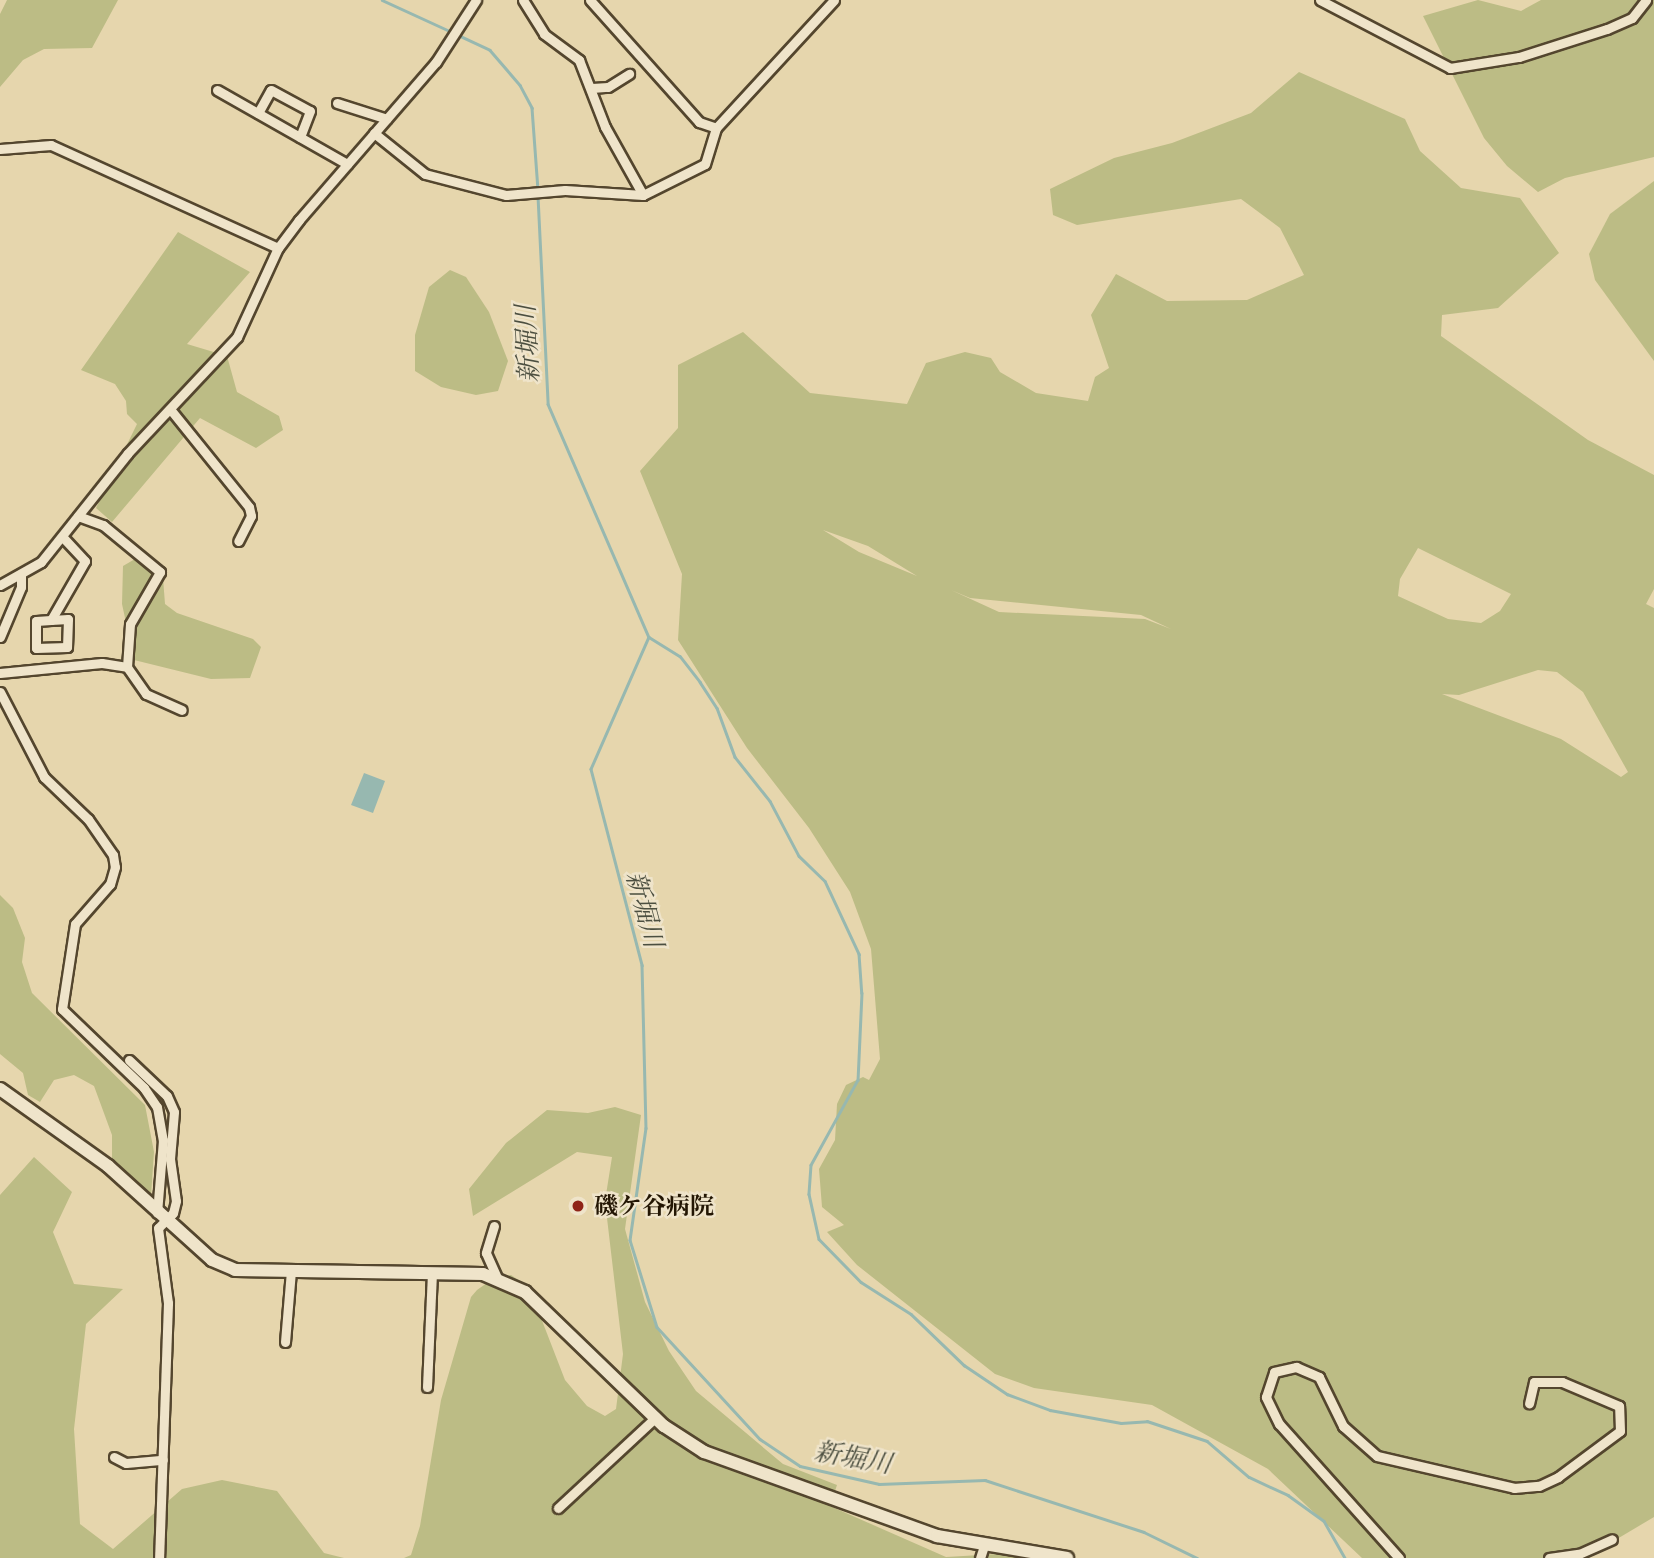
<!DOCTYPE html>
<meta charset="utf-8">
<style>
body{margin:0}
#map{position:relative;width:1654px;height:1558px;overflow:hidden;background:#e6d6ad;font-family:"Gentium Book Plus","Noto Serif JP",serif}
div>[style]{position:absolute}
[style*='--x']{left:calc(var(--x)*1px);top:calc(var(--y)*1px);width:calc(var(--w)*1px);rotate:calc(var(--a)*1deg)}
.green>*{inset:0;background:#bcbc85}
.water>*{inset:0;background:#97b8b0}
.stream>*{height:2.5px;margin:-1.25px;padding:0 1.25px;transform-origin:1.25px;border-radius:1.25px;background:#97b8b0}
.roads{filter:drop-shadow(2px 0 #54462e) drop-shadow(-2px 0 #54462e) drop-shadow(0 2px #54462e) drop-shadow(0 -2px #54462e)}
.street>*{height:9px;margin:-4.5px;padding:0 4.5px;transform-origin:4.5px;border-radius:4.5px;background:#efe4ca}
.secondary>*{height:12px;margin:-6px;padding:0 6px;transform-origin:6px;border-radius:6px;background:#efe4ca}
.dots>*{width:19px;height:19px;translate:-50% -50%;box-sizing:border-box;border:4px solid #efe4ca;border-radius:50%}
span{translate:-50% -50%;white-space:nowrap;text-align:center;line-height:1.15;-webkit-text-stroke:5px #efe4ca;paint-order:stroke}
.poi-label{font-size:24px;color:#231603;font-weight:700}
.left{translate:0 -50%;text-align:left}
.water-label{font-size:26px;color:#4c4f40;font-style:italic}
</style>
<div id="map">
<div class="green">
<i style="clip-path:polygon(7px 0,118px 0,92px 48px,44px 49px,23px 60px,0 87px,0 14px)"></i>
<i style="clip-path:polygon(1478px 0,1521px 11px,1541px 0,1654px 0,1654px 157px,1565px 178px,1538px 192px,1507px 166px,1484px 138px,1423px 16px)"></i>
<i style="clip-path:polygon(evenodd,1299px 72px,1405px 119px,1420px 151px,1461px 188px,1520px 198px,1559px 253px,1498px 308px,1442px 315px,1441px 336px,1588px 440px,1654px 475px,1654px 589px,1646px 604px,1654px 608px,1654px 1517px,1585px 1558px,1362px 1558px,1268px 1469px,1152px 1405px,1034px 1388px,995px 1374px,857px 1265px,827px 1232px,844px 1225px,822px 1207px,819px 1169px,835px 1140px,837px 1104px,846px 1085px,863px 1077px,869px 1080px,880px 1059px,871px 949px,850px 892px,809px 828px,747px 748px,678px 640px,682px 574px,640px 471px,678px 428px,678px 365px,743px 332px,810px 393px,907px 404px,926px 363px,965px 352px,991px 358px,1000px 372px,1036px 393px,1088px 401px,1095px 377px,1109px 368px,1091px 315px,1116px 274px,1167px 301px,1247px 300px,1304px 275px,1280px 228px,1241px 199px,1077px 225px,1053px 215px,1050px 189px,1114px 158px,1172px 143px,1251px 113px,1299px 72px,823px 530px,868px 546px,917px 576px,859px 552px,823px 530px,1299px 72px,1418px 548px,1511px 594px,1500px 611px,1481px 623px,1448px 619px,1398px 596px,1400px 579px,1418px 548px,1299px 72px,951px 590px,970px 598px,1141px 615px,1171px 629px,1145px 619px,999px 612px,951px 590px,1299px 72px,1538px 670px,1557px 672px,1583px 692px,1628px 772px,1621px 777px,1561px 739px,1442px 694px,1459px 695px,1538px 670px)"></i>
<i style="clip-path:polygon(1654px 181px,1654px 361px,1595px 280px,1589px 254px,1610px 214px)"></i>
<i style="clip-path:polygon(178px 232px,250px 272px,187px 344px,227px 356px,237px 392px,279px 416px,283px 430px,256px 448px,200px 418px,112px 522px,96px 508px,137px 424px,127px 414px,126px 401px,115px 384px,81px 370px)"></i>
<i style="clip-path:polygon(450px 270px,466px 277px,489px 312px,508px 361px,498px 391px,476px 395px,441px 387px,415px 371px,415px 335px,429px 287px)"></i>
<i style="clip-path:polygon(135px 559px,163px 578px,165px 604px,177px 613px,253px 639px,261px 647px,250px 678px,211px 679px,134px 660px,122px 604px,123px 566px)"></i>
<i style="clip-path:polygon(0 895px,13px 908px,25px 938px,22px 962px,32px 993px,145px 1105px,154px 1152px,151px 1196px,112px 1161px,112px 1135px,94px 1086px,74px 1075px,54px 1080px,40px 1102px,28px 1095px,23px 1073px,0 1054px)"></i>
<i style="clip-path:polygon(615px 1107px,641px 1115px,625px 1229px,645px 1302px,669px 1351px,696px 1391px,783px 1464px,837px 1485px,830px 1506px,946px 1557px,998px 1554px,1022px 1558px,404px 1558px,411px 1555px,420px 1526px,441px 1400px,471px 1297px,477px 1290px,494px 1278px,511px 1275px,529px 1287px,565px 1380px,587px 1406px,605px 1416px,616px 1409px,623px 1354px,605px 1201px,612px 1157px,577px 1152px,473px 1216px,469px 1189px,506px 1143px,547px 1110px,588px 1113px)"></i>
<i style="clip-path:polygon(34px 1157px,72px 1192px,53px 1232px,74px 1284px,123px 1289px,86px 1324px,74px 1429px,80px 1524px,113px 1549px,182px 1489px,222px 1480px,277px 1491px,324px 1553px,344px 1558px,0 1558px,0 1195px)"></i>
</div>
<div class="water">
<i style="clip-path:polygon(364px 773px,385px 781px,373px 813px,351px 805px)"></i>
</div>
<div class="stream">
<i style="--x:382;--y:0;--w:77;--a:24.6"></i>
<i style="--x:458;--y:35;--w:35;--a:25"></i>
<i style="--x:490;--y:50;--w:46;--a:49.4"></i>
<i style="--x:520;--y:85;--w:26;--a:62"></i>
<i style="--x:532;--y:108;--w:82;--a:85.8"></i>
<i style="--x:538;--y:196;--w:208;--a:87.2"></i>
<i style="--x:548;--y:404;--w:254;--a:66.6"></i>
<i style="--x:649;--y:637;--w:144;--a:113.7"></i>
<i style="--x:591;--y:769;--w:203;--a:75.4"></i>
<i style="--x:642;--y:965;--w:163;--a:88.6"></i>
<i style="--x:646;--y:1128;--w:113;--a:98.1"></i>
<i style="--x:630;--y:1240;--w:91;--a:72.8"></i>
<i style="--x:657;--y:1327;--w:152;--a:47.4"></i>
<i style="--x:760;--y:1439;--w:48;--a:34"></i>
<i style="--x:800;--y:1466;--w:81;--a:12.8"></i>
<i style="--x:879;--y:1484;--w:106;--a:-2.2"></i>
<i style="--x:985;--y:1480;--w:167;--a:18.1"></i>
<i style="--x:1144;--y:1532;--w:59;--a:26.1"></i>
<i style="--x:649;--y:637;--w:36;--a:32"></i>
<i style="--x:680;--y:656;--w:33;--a:52"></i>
<i style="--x:700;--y:682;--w:31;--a:57"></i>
<i style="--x:717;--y:708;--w:52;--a:69.8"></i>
<i style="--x:735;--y:757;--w:56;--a:51.5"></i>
<i style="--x:770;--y:801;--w:62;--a:62.2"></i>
<i style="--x:799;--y:856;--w:36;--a:44"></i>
<i style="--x:825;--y:881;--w:81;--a:65"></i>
<i style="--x:859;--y:954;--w:39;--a:86"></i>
<i style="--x:862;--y:993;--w:87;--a:92.6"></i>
<i style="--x:858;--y:1080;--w:97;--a:118.9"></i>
<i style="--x:811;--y:1165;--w:29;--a:94"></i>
<i style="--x:809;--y:1194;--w:46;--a:77.5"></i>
<i style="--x:819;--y:1239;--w:60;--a:45.7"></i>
<i style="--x:861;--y:1282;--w:59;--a:32.6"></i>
<i style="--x:911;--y:1314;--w:74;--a:43.9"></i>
<i style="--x:964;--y:1365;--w:52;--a:34"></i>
<i style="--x:1007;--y:1394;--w:46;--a:20.4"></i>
<i style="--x:1050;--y:1410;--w:72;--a:10.4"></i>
<i style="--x:1121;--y:1423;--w:26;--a:-4"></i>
<i style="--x:1147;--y:1421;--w:63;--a:18.4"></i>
<i style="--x:1207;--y:1441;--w:55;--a:40.6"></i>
<i style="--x:1249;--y:1477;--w:43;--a:24.8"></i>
<i style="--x:1288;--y:1495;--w:44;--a:35.8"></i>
<i style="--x:1324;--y:1521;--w:43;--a:60.4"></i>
</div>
<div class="roads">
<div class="street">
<i style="--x:523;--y:0;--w:40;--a:58"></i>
<i style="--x:544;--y:34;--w:44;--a:36.6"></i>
<i style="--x:579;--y:60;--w:72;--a:68.8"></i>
<i style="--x:605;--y:127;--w:78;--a:60.8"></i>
<i style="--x:590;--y:0;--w:164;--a:48.2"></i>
<i style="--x:699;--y:122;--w:18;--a:19"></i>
<i style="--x:1320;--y:0;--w:147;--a:27.6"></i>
<i style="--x:1450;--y:68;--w:70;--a:-9.1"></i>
<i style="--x:1519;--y:57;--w:92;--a:-17.7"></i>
<i style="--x:1607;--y:29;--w:27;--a:-24"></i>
<i style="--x:1632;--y:18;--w:23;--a:-52"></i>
<i style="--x:592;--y:88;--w:16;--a:-4"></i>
<i style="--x:608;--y:87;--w:25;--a:-32"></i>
<i style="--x:217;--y:90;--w:150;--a:29.6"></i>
<i style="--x:337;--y:103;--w:52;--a:17.7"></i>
<i style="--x:258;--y:113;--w:26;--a:-61"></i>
<i style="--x:271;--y:90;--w:44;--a:28.3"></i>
<i style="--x:310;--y:111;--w:28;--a:111"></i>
<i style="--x:374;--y:133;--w:65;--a:38.8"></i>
<i style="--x:425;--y:174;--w:84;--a:14.5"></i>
<i style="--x:506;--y:195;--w:59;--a:-4.8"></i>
<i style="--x:565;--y:190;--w:78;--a:3.7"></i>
<i style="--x:643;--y:195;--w:69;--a:-26.6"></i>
<i style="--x:705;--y:164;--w:38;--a:-73"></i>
<i style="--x:716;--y:128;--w:174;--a:-47.3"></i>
<i style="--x:0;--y:149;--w:51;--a:-4.5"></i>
<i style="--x:51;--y:145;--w:249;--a:24.4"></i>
<i style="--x:170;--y:409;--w:126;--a:51.1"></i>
<i style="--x:249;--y:507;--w:9;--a:77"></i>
<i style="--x:251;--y:516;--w:28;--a:117"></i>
<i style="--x:78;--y:516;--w:27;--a:20"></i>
<i style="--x:103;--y:525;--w:74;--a:39.5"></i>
<i style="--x:160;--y:572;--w:60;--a:120"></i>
<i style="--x:130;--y:624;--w:43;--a:94"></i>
<i style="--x:127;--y:667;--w:33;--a:55"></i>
<i style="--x:146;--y:694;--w:39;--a:24"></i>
<i style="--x:0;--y:585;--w:47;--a:-29.3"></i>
<i style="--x:41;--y:562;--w:139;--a:-51.4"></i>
<i style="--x:128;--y:453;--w:159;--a:-46.8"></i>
<i style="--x:237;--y:337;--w:98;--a:-65.3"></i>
<i style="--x:278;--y:248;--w:35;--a:-53"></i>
<i style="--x:299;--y:220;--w:209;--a:-49.1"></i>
<i style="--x:436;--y:62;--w:74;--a:-57.2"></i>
<i style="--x:51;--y:620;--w:17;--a:-3"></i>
<i style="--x:68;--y:619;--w:28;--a:92"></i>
<i style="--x:67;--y:647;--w:31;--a:178"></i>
<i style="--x:36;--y:648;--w:27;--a:-90"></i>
<i style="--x:36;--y:621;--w:15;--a:-4"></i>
<i style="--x:51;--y:620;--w:68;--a:-60"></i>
<i style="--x:85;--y:561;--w:33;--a:-133"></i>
<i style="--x:0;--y:637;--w:54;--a:-67.2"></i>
<i style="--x:21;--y:587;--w:13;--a:-90"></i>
<i style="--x:0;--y:673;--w:102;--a:-5.6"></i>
<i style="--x:102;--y:663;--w:25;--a:9"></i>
<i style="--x:0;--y:692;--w:96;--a:62.6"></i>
<i style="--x:44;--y:777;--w:61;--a:43.7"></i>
<i style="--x:88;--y:819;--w:44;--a:55.2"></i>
<i style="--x:113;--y:855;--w:12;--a:81"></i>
<i style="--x:115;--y:867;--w:18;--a:106"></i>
<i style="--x:110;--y:884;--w:53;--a:131.2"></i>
<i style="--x:75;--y:924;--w:86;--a:98.7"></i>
<i style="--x:62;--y:1009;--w:114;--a:43.9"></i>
<i style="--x:144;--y:1088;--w:23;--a:56"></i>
<i style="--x:157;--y:1107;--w:34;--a:80"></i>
<i style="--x:163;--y:1140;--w:73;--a:94.7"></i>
<i style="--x:129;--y:1060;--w:52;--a:43.5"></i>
<i style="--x:167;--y:1096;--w:17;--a:66"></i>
<i style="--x:174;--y:1112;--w:47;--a:94.9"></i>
<i style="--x:170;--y:1159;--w:42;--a:81.9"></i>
<i style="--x:176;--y:1201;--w:12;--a:104"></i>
<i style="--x:173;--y:1213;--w:21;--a:135"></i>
<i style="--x:158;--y:1228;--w:76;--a:82.4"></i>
<i style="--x:168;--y:1303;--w:255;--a:92"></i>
<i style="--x:494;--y:1226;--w:28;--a:107"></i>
<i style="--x:486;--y:1253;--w:30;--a:66"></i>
<i style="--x:285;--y:1342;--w:72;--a:-85.2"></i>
<i style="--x:427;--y:1387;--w:114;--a:-87.5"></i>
<i style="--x:114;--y:1457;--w:13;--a:27"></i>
<i style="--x:126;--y:1463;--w:37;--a:-5"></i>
<i style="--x:558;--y:1508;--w:134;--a:-42.9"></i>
<i style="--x:980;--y:1558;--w:13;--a:-72"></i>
<i style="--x:1399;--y:1558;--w:180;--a:-131.8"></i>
<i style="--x:1279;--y:1424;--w:30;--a:-116"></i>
<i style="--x:1266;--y:1397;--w:26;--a:-72"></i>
<i style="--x:1274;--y:1372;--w:23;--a:-13"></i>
<i style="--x:1296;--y:1367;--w:25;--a:23"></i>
<i style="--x:1319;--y:1377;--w:55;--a:63.9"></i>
<i style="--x:1343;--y:1426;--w:45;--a:41.4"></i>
<i style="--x:1377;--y:1456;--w:141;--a:13.1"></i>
<i style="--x:1514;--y:1488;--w:25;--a:-5"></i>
<i style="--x:1539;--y:1486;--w:21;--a:-25"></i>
<i style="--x:1558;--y:1477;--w:77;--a:-36.6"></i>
<i style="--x:1620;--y:1431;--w:25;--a:-92"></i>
<i style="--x:1619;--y:1406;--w:62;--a:-157.2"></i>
<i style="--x:1562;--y:1382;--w:28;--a:180"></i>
<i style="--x:1534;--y:1382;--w:22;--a:103"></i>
<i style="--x:1549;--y:1558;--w:30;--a:-8"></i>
<i style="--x:1579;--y:1554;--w:36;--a:-24"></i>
</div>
<div class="secondary">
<i style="--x:0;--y:1089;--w:133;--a:35.5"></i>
<i style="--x:108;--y:1166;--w:140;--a:42.1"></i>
<i style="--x:212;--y:1260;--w:25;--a:23"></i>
<i style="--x:235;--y:1270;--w:248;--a:0.9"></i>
<i style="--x:483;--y:1274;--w:46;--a:23.2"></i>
<i style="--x:525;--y:1292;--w:193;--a:44"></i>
<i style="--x:664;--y:1426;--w:48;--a:33"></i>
<i style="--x:704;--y:1452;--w:248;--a:19.8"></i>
<i style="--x:937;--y:1536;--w:132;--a:9.6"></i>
</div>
</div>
<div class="dots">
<i style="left:578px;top:1206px;background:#8f2418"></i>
</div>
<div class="poi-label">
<span class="left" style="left:594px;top:1206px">磯ケ谷病院</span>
</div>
<div class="water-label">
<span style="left:527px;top:344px;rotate:-93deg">新堀川</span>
<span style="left:645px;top:909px;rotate:75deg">新堀川</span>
<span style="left:853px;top:1457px;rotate:10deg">新堀川</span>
</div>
</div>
